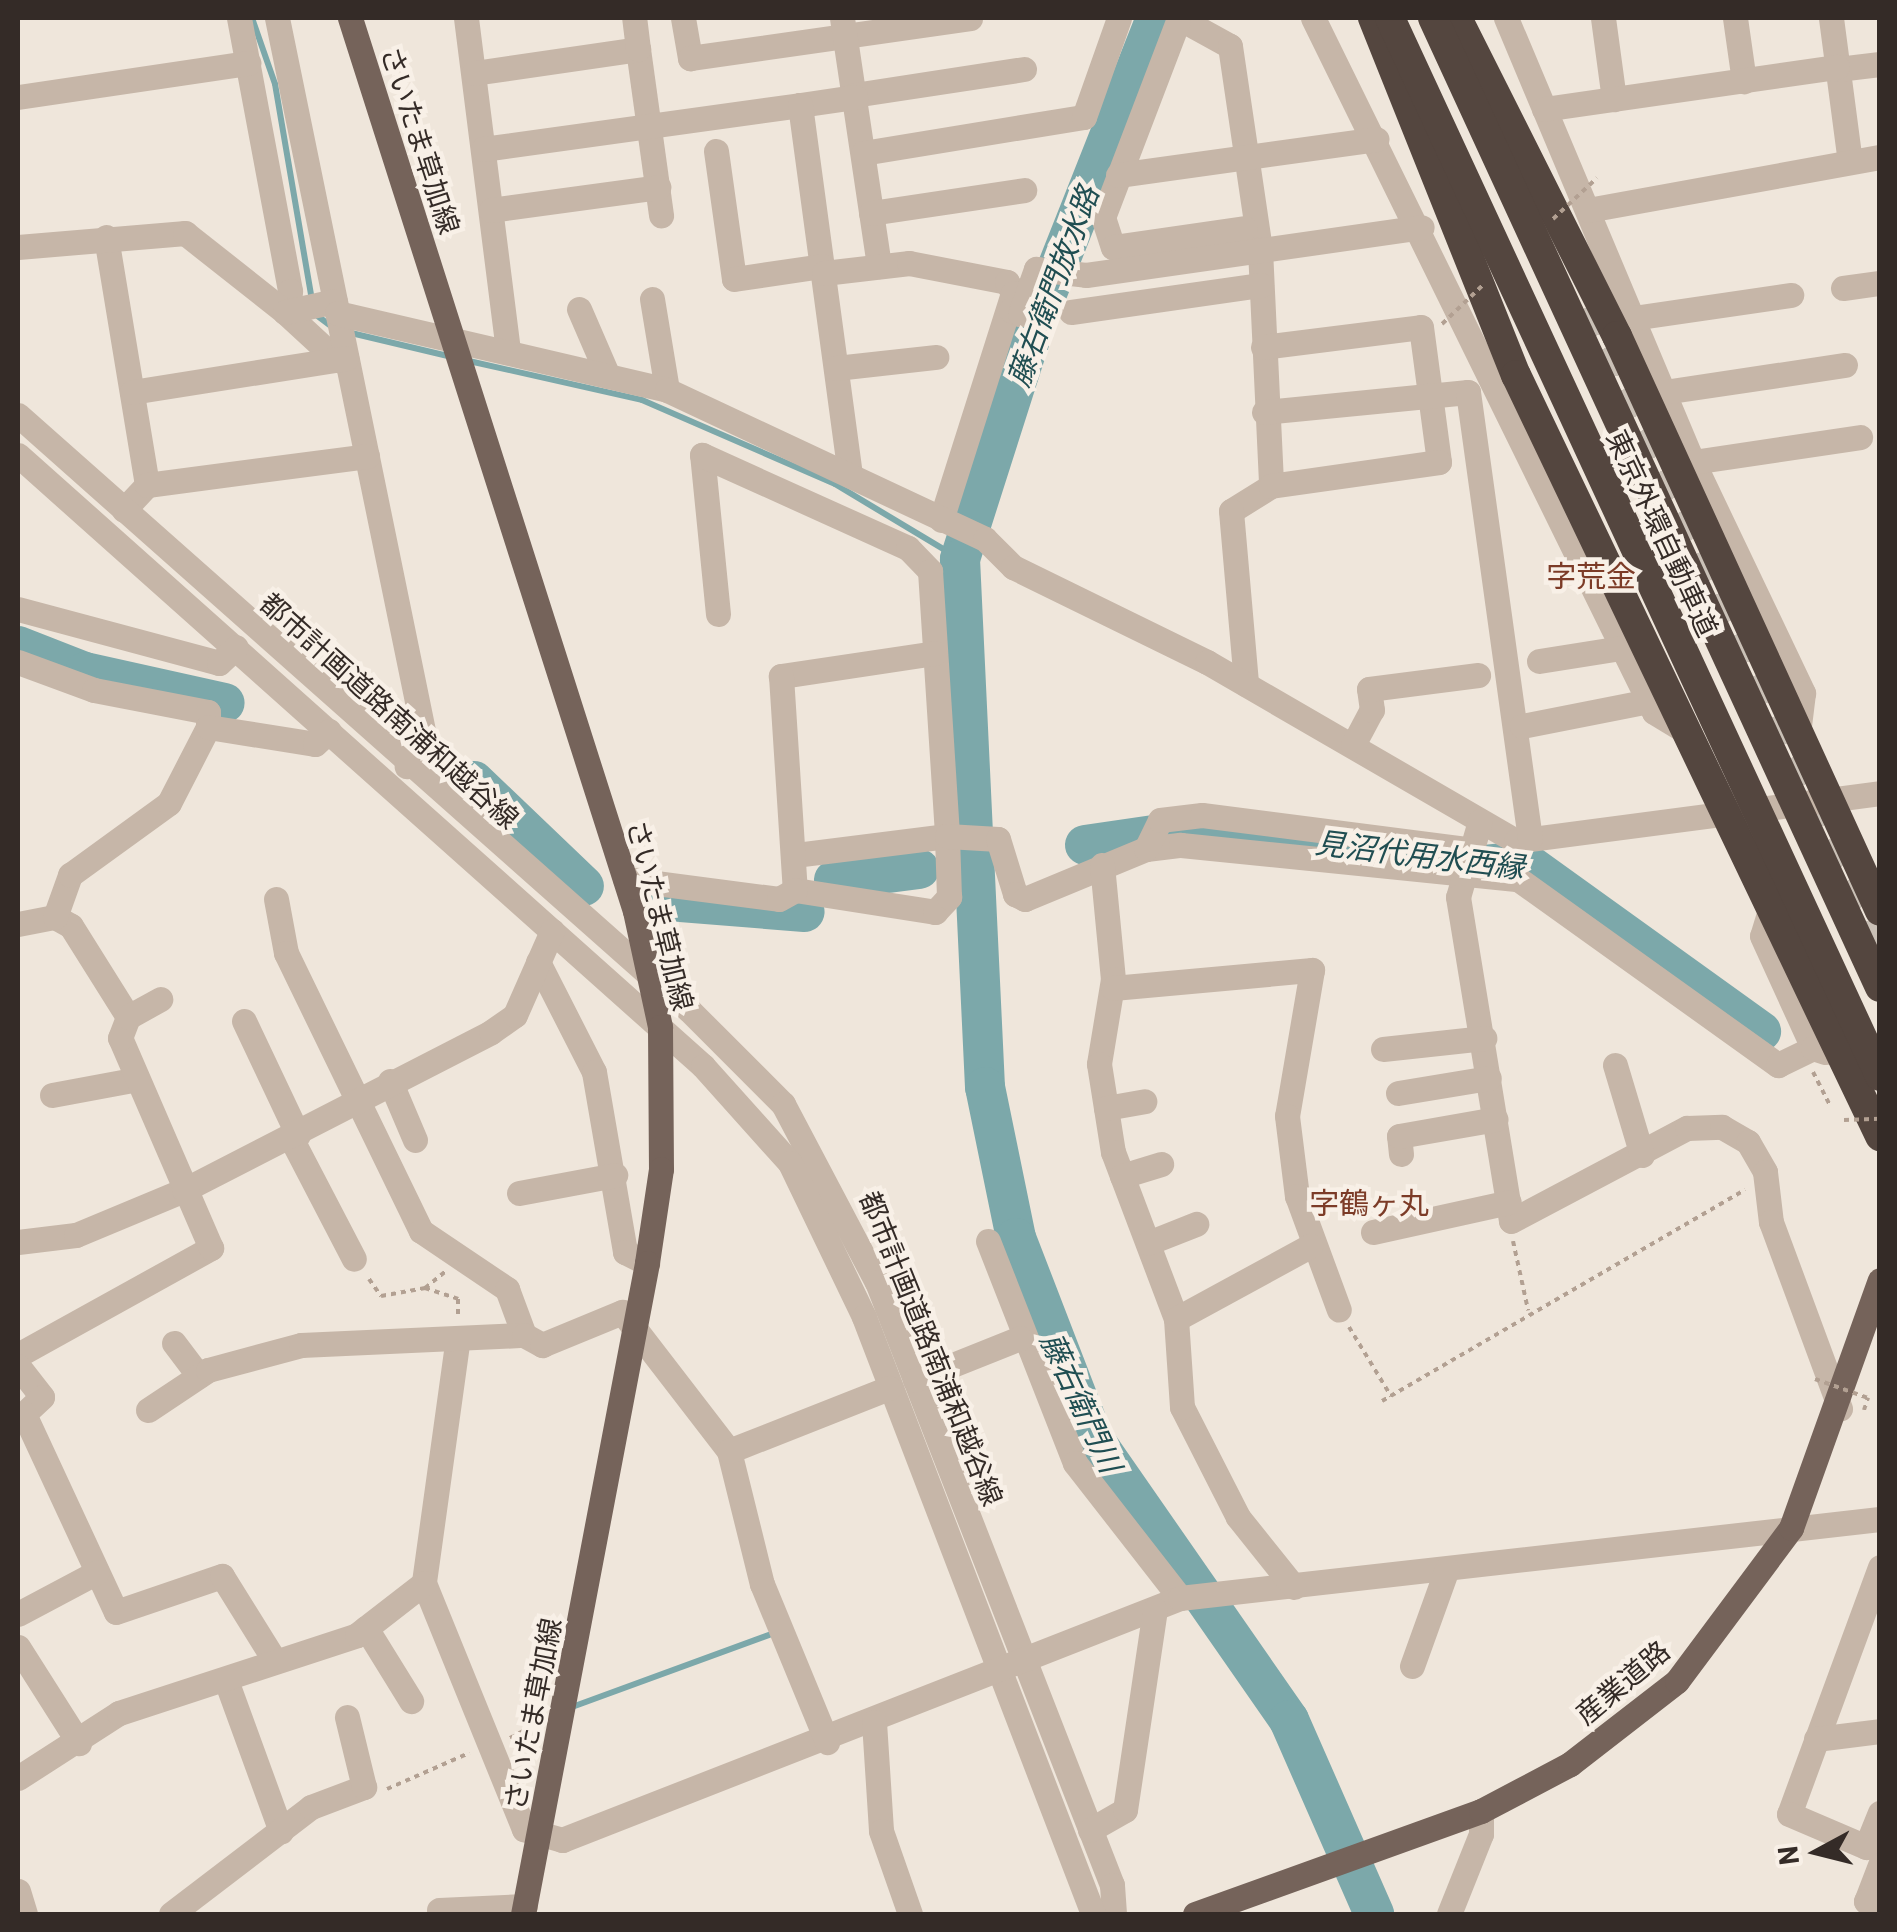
<!DOCTYPE html>
<meta charset="utf-8">
<style>
body{margin:0}
#map{position:relative;width:1897px;height:1932px;overflow:hidden;background:#efe6db;font-family:Barlow,"Noto Sans JP",sans-serif}
div>[style]{position:absolute}
[style*='--x']{left:calc(var(--x)*1px);top:calc(var(--y)*1px);width:calc(var(--w)*1px);rotate:calc(var(--a)*1deg)}
.stream>*{height:6px;margin:-3px;padding:0 3px;transform-origin:3px;border-radius:3px;background:#7ca8aa}
.river>*{height:40px;margin:-20px;padding:0 20px;transform-origin:20px;border-radius:20px;background:#7ca8aa}
.highway-tunnel>*{height:30px;margin-top:-15px;transform-origin:0;background:repeating-linear-gradient(90deg,#cac1b7 0 30px,transparent 0 45px)}
.path>*{height:4px;margin-top:-2px;transform-origin:0;background:repeating-linear-gradient(90deg,#b2a092 0 5px,transparent 0 10px)}
.minor>*{height:25px;margin:-12.5px;padding:0 12.5px;transform-origin:12.5px;border-radius:12.5px;background:#c6b6a8}
.major>*{height:25px;margin:-12.5px;padding:0 12.5px;transform-origin:12.5px;border-radius:12.5px;background:#75635a}
.highway>*{height:30px;margin:-15px;padding:0 15px;transform-origin:15px;border-radius:15px;background:#54463f}
.path-bridge>*{height:4px;margin-top:-2px;transform-origin:0;background:repeating-linear-gradient(90deg,#b2a092 0 5px,transparent 0 10px)}
.highway-bridge>*{height:30px;margin:-15px;padding:0 15px;transform-origin:15px;border-radius:15px;background:#54463f}
span{translate:-50% -50%;white-space:nowrap;text-align:center;line-height:1.15;-webkit-text-stroke:9px #f8f0e7;paint-order:stroke}
.street-label{font-size:28px;color:#342b27}
.water-label{font-size:30px;color:#204e52;font-style:italic}
.neighbourhood-label{font-size:30px;color:#7c3b27}
.frame{position:absolute;inset:0;border:20px solid #342b27;pointer-events:none}
.north{position:absolute;left:1767px;top:1802px;width:100px;height:100px;-webkit-text-stroke:8px #f8f0e7;paint-order:stroke;rotate:263deg;font-size:28px;font-weight:700;line-height:40px;text-align:center;color:#342b27}
.north::after{content:'';display:block;margin:auto;width:35px;height:45px;background:#342b27;clip-path:polygon(50% 0,100% 100%,50% 72%,0 100%)}
</style>
<div id="map">
<div class="stream">
<i style="--x:252;--y:18;--w:70;--a:70.8"></i>
<i style="--x:275;--y:84;--w:220;--a:80.3"></i>
<i style="--x:315;--y:314;--w:25;--a:37"></i>
<i style="--x:347;--y:332;--w:108;--a:13.4"></i>
<i style="--x:469;--y:361;--w:177;--a:12.7"></i>
<i style="--x:642;--y:400;--w:210;--a:23.5"></i>
<i style="--x:835;--y:484;--w:146;--a:31"></i>
<i style="--x:572;--y:1707;--w:210;--a:-20.1"></i>
</div>
<div class="river">
<i style="--x:1156;--y:18;--w:329;--a:111.6"></i>
<i style="--x:1035;--y:324;--w:247;--a:107.7"></i>
<i style="--x:960;--y:559;--w:529;--a:87.29"></i>
<i style="--x:985;--y:1087;--w:154;--a:78.4"></i>
<i style="--x:1016;--y:1238;--w:214;--a:68.9"></i>
<i style="--x:1093;--y:1438;--w:343;--a:55.2"></i>
<i style="--x:1289;--y:1720;--w:212;--a:66.3"></i>
<i style="--x:18;--y:646;--w:72;--a:21.2"></i>
<i style="--x:85;--y:672;--w:143;--a:12.5"></i>
<i style="--x:474;--y:781;--w:152;--a:43.7"></i>
<i style="--x:1085;--y:845;--w:97;--a:-8.3"></i>
<i style="--x:1181;--y:831;--w:68;--a:1.7"></i>
<i style="--x:1249;--y:833;--w:238;--a:7.7"></i>
<i style="--x:1485;--y:865;--w:39;--a:-6"></i>
<i style="--x:1524;--y:861;--w:292;--a:35.7"></i>
<i style="--x:834;--y:880;--w:86;--a:-7.4"></i>
<i style="--x:668;--y:901;--w:137;--a:4.6"></i>
</div>
<div class="highway-tunnel">
<i style="--x:1587;--y:307;--w:704;--a:65.58"></i>
</div>
<div class="path">
<i style="--x:1813;--y:1072;--w:36;--a:63"></i>
<i style="--x:1513;--y:1241;--w:71;--a:77.7"></i>
<i style="--x:369;--y:1279;--w:21;--a:55"></i>
<i style="--x:381;--y:1296;--w:45;--a:-10.3"></i>
<i style="--x:425;--y:1288;--w:26;--a:-39"></i>
<i style="--x:425;--y:1288;--w:35;--a:18"></i>
<i style="--x:458;--y:1299;--w:15;--a:90"></i>
<i style="--x:1349;--y:1327;--w:81;--a:58.7"></i>
<i style="--x:1382;--y:1401;--w:420;--a:-30.2"></i>
<i style="--x:1864;--y:1410;--w:13;--a:-72"></i>
<i style="--x:510;--y:1738;--w:26;--a:-28"></i>
<i style="--x:387;--y:1789;--w:90;--a:-23.7"></i>
</div>
<div class="minor">
<i style="--x:239;--y:18;--w:278;--a:79.4"></i>
<i style="--x:290;--y:291;--w:22;--a:103"></i>
<i style="--x:285;--y:312;--w:71;--a:42.7"></i>
<i style="--x:277;--y:18;--w:737;--a:78.42"></i>
<i style="--x:425;--y:740;--w:32;--a:125"></i>
<i style="--x:466;--y:18;--w:337;--a:82.8"></i>
<i style="--x:683;--y:18;--w:41;--a:80.1"></i>
<i style="--x:690;--y:58;--w:283;--a:-8.1"></i>
<i style="--x:842;--y:18;--w:251;--a:81.5"></i>
<i style="--x:1179;--y:18;--w:58;--a:28.8"></i>
<i style="--x:1230;--y:46;--w:205;--a:81.6"></i>
<i style="--x:1260;--y:249;--w:237;--a:87.3"></i>
<i style="--x:1271;--y:486;--w:47;--a:148"></i>
<i style="--x:1231;--y:511;--w:174;--a:85"></i>
<i style="--x:1313;--y:18;--w:773;--a:63.83"></i>
<i style="--x:1654;--y:712;--w:42;--a:31.4"></i>
<i style="--x:1506;--y:18;--w:482;--a:67.2"></i>
<i style="--x:1693;--y:462;--w:256;--a:64.5"></i>
<i style="--x:1803;--y:693;--w:41;--a:97"></i>
<i style="--x:1603;--y:18;--w:82;--a:82.3"></i>
<i style="--x:1735;--y:18;--w:64;--a:81.9"></i>
<i style="--x:1831;--y:18;--w:145;--a:82.5"></i>
<i style="--x:1178;--y:21;--w:210;--a:110.9"></i>
<i style="--x:1103;--y:217;--w:32;--a:72"></i>
<i style="--x:1113;--y:247;--w:133;--a:-8.2"></i>
<i style="--x:638;--y:49;--w:168;--a:82.1"></i>
<i style="--x:1838;--y:69;--w:42;--a:-6.8"></i>
<i style="--x:474;--y:73;--w:166;--a:-8.3"></i>
<i style="--x:638;--y:49;--w:31;--a:-97"></i>
<i style="--x:854;--y:95;--w:172;--a:-8.7"></i>
<i style="--x:18;--y:97;--w:233;--a:-8.4"></i>
<i style="--x:800;--y:105;--w:56;--a:-8.3"></i>
<i style="--x:1544;--y:109;--w:296;--a:-8.2"></i>
<i style="--x:483;--y:149;--w:320;--a:-7.9"></i>
<i style="--x:800;--y:105;--w:374;--a:82.3"></i>
<i style="--x:716;--y:151;--w:129;--a:82"></i>
<i style="--x:734;--y:279;--w:89;--a:-8.4"></i>
<i style="--x:863;--y:153;--w:224;--a:-9.3"></i>
<i style="--x:1084;--y:117;--w:105;--a:-70.5"></i>
<i style="--x:1118;--y:175;--w:261;--a:-7.9"></i>
<i style="--x:491;--y:210;--w:169;--a:-7.8"></i>
<i style="--x:1588;--y:210;--w:297;--a:-10.3"></i>
<i style="--x:871;--y:213;--w:155;--a:-8.5"></i>
<i style="--x:106;--y:237;--w:251;--a:80.6"></i>
<i style="--x:147;--y:485;--w:34;--a:133"></i>
<i style="--x:18;--y:247;--w:168;--a:-4.8"></i>
<i style="--x:185;--y:233;--w:127;--a:38.3"></i>
<i style="--x:285;--y:312;--w:51;--a:-12.4"></i>
<i style="--x:824;--y:273;--w:86;--a:-6.7"></i>
<i style="--x:909;--y:263;--w:100;--a:11"></i>
<i style="--x:1007;--y:282;--w:13;--a:61"></i>
<i style="--x:1013;--y:293;--w:238;--a:107.6"></i>
<i style="--x:1843;--y:288;--w:37;--a:-8"></i>
<i style="--x:652;--y:299;--w:92;--a:80.6"></i>
<i style="--x:579;--y:309;--w:73;--a:66.6"></i>
<i style="--x:1011;--y:310;--w:10;--a:24"></i>
<i style="--x:1020;--y:314;--w:48;--a:-70.4"></i>
<i style="--x:1036;--y:269;--w:50;--a:6.8"></i>
<i style="--x:1086;--y:275;--w:339;--a:-8.1"></i>
<i style="--x:1071;--y:312;--w:192;--a:-8.1"></i>
<i style="--x:337;--y:313;--w:339;--a:13.1"></i>
<i style="--x:667;--y:390;--w:351;--a:25.1"></i>
<i style="--x:985;--y:539;--w:40;--a:45"></i>
<i style="--x:1013;--y:567;--w:216;--a:26.1"></i>
<i style="--x:1207;--y:662;--w:357;--a:30.1"></i>
<i style="--x:1516;--y:841;--w:367;--a:-7.5"></i>
<i style="--x:1633;--y:318;--w:160;--a:-8.3"></i>
<i style="--x:1263;--y:347;--w:159;--a:-7.2"></i>
<i style="--x:1421;--y:327;--w:136;--a:82.4"></i>
<i style="--x:1439;--y:462;--w:170;--a:171.9"></i>
<i style="--x:836;--y:368;--w:101;--a:-6.3"></i>
<i style="--x:132;--y:392;--w:217;--a:-9"></i>
<i style="--x:1664;--y:392;--w:183;--a:-8.5"></i>
<i style="--x:1264;--y:412;--w:205;--a:-5.6"></i>
<i style="--x:1468;--y:392;--w:451;--a:82.1"></i>
<i style="--x:18;--y:415;--w:897;--a:41.56"></i>
<i style="--x:689;--y:1010;--w:133;--a:45"></i>
<i style="--x:783;--y:1104;--w:201;--a:62.2"></i>
<i style="--x:877;--y:1282;--w:647;--a:68.71"></i>
<i style="--x:1112;--y:1885;--w:29;--a:86"></i>
<i style="--x:18;--y:455;--w:918;--a:41.73"></i>
<i style="--x:703;--y:1066;--w:130;--a:48.1"></i>
<i style="--x:790;--y:1163;--w:171;--a:64.3"></i>
<i style="--x:864;--y:1317;--w:639;--a:69.01"></i>
<i style="--x:1693;--y:462;--w:169;--a:-8.5"></i>
<i style="--x:147;--y:485;--w:222;--a:-7.5"></i>
<i style="--x:18;--y:609;--w:208;--a:15"></i>
<i style="--x:219;--y:663;--w:23;--a:-43"></i>
<i style="--x:718;--y:614;--w:160;--a:-95.7"></i>
<i style="--x:702;--y:455;--w:226;--a:24.3"></i>
<i style="--x:908;--y:548;--w:32;--a:46"></i>
<i style="--x:930;--y:571;--w:266;--a:86.3"></i>
<i style="--x:947;--y:836;--w:154;--a:172.9"></i>
<i style="--x:935;--y:653;--w:156;--a:171.5"></i>
<i style="--x:781;--y:676;--w:214;--a:86.3"></i>
<i style="--x:795;--y:890;--w:142;--a:8.9"></i>
<i style="--x:935;--y:912;--w:21;--a:-47"></i>
<i style="--x:949;--y:897;--w:61;--a:-91.9"></i>
<i style="--x:947;--y:836;--w:51;--a:3.4"></i>
<i style="--x:998;--y:839;--w:58;--a:72.8"></i>
<i style="--x:1015;--y:894;--w:11;--a:27"></i>
<i style="--x:1025;--y:899;--w:131;--a:-22.5"></i>
<i style="--x:1146;--y:849;--w:35;--a:-7"></i>
<i style="--x:1181;--y:845;--w:339;--a:5.8"></i>
<i style="--x:1518;--y:879;--w:320;--a:35.6"></i>
<i style="--x:1778;--y:1065;--w:39;--a:-26"></i>
<i style="--x:1539;--y:661;--w:83;--a:-9"></i>
<i style="--x:18;--y:662;--w:81;--a:20.2"></i>
<i style="--x:94;--y:690;--w:116;--a:10.9"></i>
<i style="--x:208;--y:712;--w:15;--a:90"></i>
<i style="--x:1522;--y:726;--w:128;--a:-11.2"></i>
<i style="--x:1353;--y:745;--w:40;--a:-62"></i>
<i style="--x:1372;--y:710;--w:21;--a:-98"></i>
<i style="--x:1369;--y:689;--w:110;--a:-7.3"></i>
<i style="--x:1480;--y:821;--w:79;--a:106.1"></i>
<i style="--x:1458;--y:897;--w:328;--a:80.7"></i>
<i style="--x:1511;--y:1221;--w:199;--a:-27.9"></i>
<i style="--x:1687;--y:1128;--w:35;--a:-2"></i>
<i style="--x:1722;--y:1127;--w:30;--a:30"></i>
<i style="--x:1748;--y:1142;--w:34;--a:60"></i>
<i style="--x:1765;--y:1172;--w:50;--a:83.2"></i>
<i style="--x:1771;--y:1222;--w:199;--a:69.7"></i>
<i style="--x:1146;--y:849;--w:32;--a:-64"></i>
<i style="--x:1160;--y:820;--w:42;--a:-6.8"></i>
<i style="--x:1202;--y:815;--w:268;--a:7.3"></i>
<i style="--x:1102;--y:865;--w:115;--a:84.5"></i>
<i style="--x:1113;--y:979;--w:86;--a:99.4"></i>
<i style="--x:1099;--y:1064;--w:89;--a:81"></i>
<i style="--x:1113;--y:1152;--w:178;--a:69.3"></i>
<i style="--x:625;--y:879;--w:155;--a:7.4"></i>
<i style="--x:779;--y:899;--w:18;--a:-29"></i>
<i style="--x:276;--y:899;--w:55;--a:79.5"></i>
<i style="--x:286;--y:953;--w:309;--a:64.1"></i>
<i style="--x:421;--y:1231;--w:104;--a:34"></i>
<i style="--x:507;--y:1289;--w:49;--a:69.7"></i>
<i style="--x:1771;--y:907;--w:30;--a:107"></i>
<i style="--x:1762;--y:936;--w:123;--a:65.5"></i>
<i style="--x:1813;--y:1048;--w:13;--a:18"></i>
<i style="--x:55;--y:917;--w:18;--a:29"></i>
<i style="--x:71;--y:926;--w:107;--a:57.9"></i>
<i style="--x:18;--y:924;--w:38;--a:-11"></i>
<i style="--x:55;--y:917;--w:45;--a:-70.3"></i>
<i style="--x:70;--y:875;--w:122;--a:-36"></i>
<i style="--x:169;--y:803;--w:85;--a:-62.8"></i>
<i style="--x:208;--y:727;--w:108;--a:9"></i>
<i style="--x:315;--y:744;--w:19;--a:-43"></i>
<i style="--x:538;--y:962;--w:123;--a:63"></i>
<i style="--x:594;--y:1072;--w:183;--a:80.2"></i>
<i style="--x:625;--y:1252;--w:25;--a:27"></i>
<i style="--x:1113;--y:988;--w:200;--a:-5.2"></i>
<i style="--x:1312;--y:970;--w:148;--a:99.7"></i>
<i style="--x:1287;--y:1116;--w:81;--a:82.9"></i>
<i style="--x:1297;--y:1196;--w:121;--a:69.8"></i>
<i style="--x:244;--y:1021;--w:126;--a:64.7"></i>
<i style="--x:1383;--y:1049;--w:102;--a:-6.2"></i>
<i style="--x:1615;--y:1065;--w:94;--a:73.3"></i>
<i style="--x:390;--y:1081;--w:64;--a:67"></i>
<i style="--x:1398;--y:1093;--w:92;--a:-9.4"></i>
<i style="--x:52;--y:1095;--w:82;--a:-10.5"></i>
<i style="--x:1106;--y:1108;--w:39;--a:-10"></i>
<i style="--x:291;--y:1138;--w:136;--a:62.5"></i>
<i style="--x:1401;--y:1154;--w:18;--a:-96"></i>
<i style="--x:1399;--y:1136;--w:98;--a:-9.9"></i>
<i style="--x:1122;--y:1176;--w:41;--a:-17.1"></i>
<i style="--x:519;--y:1193;--w:98;--a:-10.6"></i>
<i style="--x:1373;--y:1232;--w:139;--a:-12.4"></i>
<i style="--x:988;--y:1241;--w:238;--a:68.6"></i>
<i style="--x:1075;--y:1463;--w:171;--a:52.1"></i>
<i style="--x:18;--y:1242;--w:58;--a:-6.9"></i>
<i style="--x:76;--y:1235;--w:117;--a:-22.6"></i>
<i style="--x:184;--y:1190;--w:345;--a:-27.2"></i>
<i style="--x:491;--y:1032;--w:29;--a:-35"></i>
<i style="--x:515;--y:1015;--w:92;--a:-66.2"></i>
<i style="--x:1148;--y:1243;--w:52;--a:-21.6"></i>
<i style="--x:174;--y:1343;--w:41;--a:52.9"></i>
<i style="--x:457;--y:1344;--w:241;--a:97.9"></i>
<i style="--x:424;--y:1583;--w:266;--a:67.9"></i>
<i style="--x:524;--y:1829;--w:40;--a:16"></i>
<i style="--x:562;--y:1840;--w:664;--a:-21.38"></i>
<i style="--x:1180;--y:1598;--w:704;--a:-6.44"></i>
<i style="--x:18;--y:1355;--w:221;--a:-29"></i>
<i style="--x:211;--y:1248;--w:229;--a:-113.4"></i>
<i style="--x:120;--y:1038;--w:22;--a:-69"></i>
<i style="--x:128;--y:1017;--w:37;--a:-29"></i>
<i style="--x:18;--y:1366;--w:39;--a:52"></i>
<i style="--x:42;--y:1397;--w:25;--a:137"></i>
<i style="--x:24;--y:1414;--w:218;--a:65.1"></i>
<i style="--x:116;--y:1612;--w:112;--a:-18.8"></i>
<i style="--x:222;--y:1576;--w:97;--a:58.1"></i>
<i style="--x:915;--y:1380;--w:113;--a:-21.8"></i>
<i style="--x:148;--y:1410;--w:72;--a:-33.7"></i>
<i style="--x:208;--y:1370;--w:96;--a:-15"></i>
<i style="--x:301;--y:1345;--w:223;--a:-2.6"></i>
<i style="--x:524;--y:1335;--w:21;--a:29"></i>
<i style="--x:542;--y:1345;--w:87;--a:-22.4"></i>
<i style="--x:622;--y:1312;--w:175;--a:52.4"></i>
<i style="--x:729;--y:1451;--w:137;--a:76.1"></i>
<i style="--x:762;--y:1584;--w:171;--a:67.6"></i>
<i style="--x:729;--y:1451;--w:172;--a:-21.5"></i>
<i style="--x:1880;--y:1567;--w:263;--a:110.2"></i>
<i style="--x:1789;--y:1814;--w:84;--a:23.2"></i>
<i style="--x:1866;--y:1847;--w:37;--a:-68"></i>
<i style="--x:1294;--y:1587;--w:90;--a:-128.7"></i>
<i style="--x:1238;--y:1517;--w:123;--a:-117"></i>
<i style="--x:1182;--y:1407;--w:88;--a:-93.9"></i>
<i style="--x:1176;--y:1319;--w:153;--a:-28.6"></i>
<i style="--x:18;--y:1614;--w:89;--a:-28"></i>
<i style="--x:366;--y:1628;--w:86;--a:58.3"></i>
<i style="--x:18;--y:1647;--w:114;--a:57.6"></i>
<i style="--x:1412;--y:1666;--w:103;--a:-70.2"></i>
<i style="--x:227;--y:1683;--w:158;--a:70"></i>
<i style="--x:874;--y:1722;--w:109;--a:86.3"></i>
<i style="--x:881;--y:1831;--w:88;--a:70.7"></i>
<i style="--x:1816;--y:1739;--w:64;--a:-7.1"></i>
<i style="--x:18;--y:1778;--w:120;--a:-32.8"></i>
<i style="--x:119;--y:1713;--w:250;--a:-18.1"></i>
<i style="--x:357;--y:1635;--w:85;--a:-37.8"></i>
<i style="--x:1090;--y:1830;--w:40;--a:-29.7"></i>
<i style="--x:1125;--y:1810;--w:202;--a:-81.5"></i>
<i style="--x:1880;--y:1865;--w:39;--a:111"></i>
<i style="--x:1866;--y:1901;--w:16;--a:27"></i>
<i style="--x:18;--y:1891;--w:24;--a:73"></i>
<i style="--x:439;--y:1910;--w:86;--a:-2.7"></i>
<i style="--x:171;--y:1914;--w:176;--a:-37.4"></i>
<i style="--x:311;--y:1807;--w:57;--a:-20.7"></i>
<i style="--x:364;--y:1787;--w:72;--a:-103.7"></i>
<i style="--x:1449;--y:1914;--w:86;--a:-68.2"></i>
<i style="--x:1481;--y:1834;--w:23;--a:-90"></i>
</div>
<div class="major">
<i style="--x:350;--y:18;--w:937;--a:72.3"></i>
<i style="--x:635;--y:911;--w:119;--a:77.8"></i>
<i style="--x:660;--y:1027;--w:142;--a:89.6"></i>
<i style="--x:661;--y:1169;--w:95;--a:98.5"></i>
<i style="--x:647;--y:1263;--w:663;--a:100.78"></i>
<i style="--x:1195;--y:1914;--w:304;--a:-19.8"></i>
<i style="--x:1481;--y:1811;--w:101;--a:-27.8"></i>
<i style="--x:1570;--y:1764;--w:135;--a:-37.8"></i>
<i style="--x:1677;--y:1681;--w:191;--a:-53.3"></i>
<i style="--x:1791;--y:1528;--w:263;--a:-70.3"></i>
</div>
<div class="highway">
<i style="--x:1373;--y:18;--w:385;--a:68.2"></i>
<i style="--x:1516;--y:375;--w:844;--a:64.44"></i>
<i style="--x:1457;--y:18;--w:356;--a:63.3"></i>
<i style="--x:1617;--y:336;--w:632;--a:65.42"></i>
</div>
<div class="path-bridge">
<i style="--x:1553;--y:219;--w:60;--a:-43"></i>
<i style="--x:1442;--y:324;--w:58;--a:-43.6"></i>
<i style="--x:1844;--y:1120;--w:36;--a:-2"></i>
<i style="--x:1815;--y:1379;--w:56;--a:19.7"></i>
</div>
<div class="highway-bridge">
<i style="--x:1390;--y:18;--w:1166;--a:65.15"></i>
<i style="--x:1433;--y:18;--w:1067;--a:65.24"></i>
</div>
<div class="street-label">
<span style="left:421px;top:140px;rotate:72deg">さいたま草加線</span>
<span style="left:1663px;top:533px;rotate:65deg">東京外環自動車道</span>
<span style="left:390px;top:710px;rotate:42deg">都市計画道路南浦和越谷線</span>
<span style="left:661px;top:915px;rotate:76deg">さいたま草加線</span>
<span style="left:932px;top:1348px;rotate:68deg">都市計画道路南浦和越谷線</span>
<span style="left:1622px;top:1682px;rotate:-40deg">産業道路</span>
<span style="left:532px;top:1714px;rotate:-79deg">さいたま草加線</span>
</div>
<div class="water-label">
<span style="left:1052px;top:286px;rotate:-70deg">藤右衛門放水路</span>
<span style="left:1420px;top:854px;rotate:7deg">見沼代用水西縁</span>
<span style="left:1082px;top:1402px;rotate:65deg">藤右衛門川</span>
</div>
<div class="neighbourhood-label">
<span style="left:1591px;top:575px">字荒金</span>
<span style="left:1369px;top:1202px">字鶴ヶ丸</span>
</div>
<div class="frame"></div>
<div class="north">N</div>
</div>
